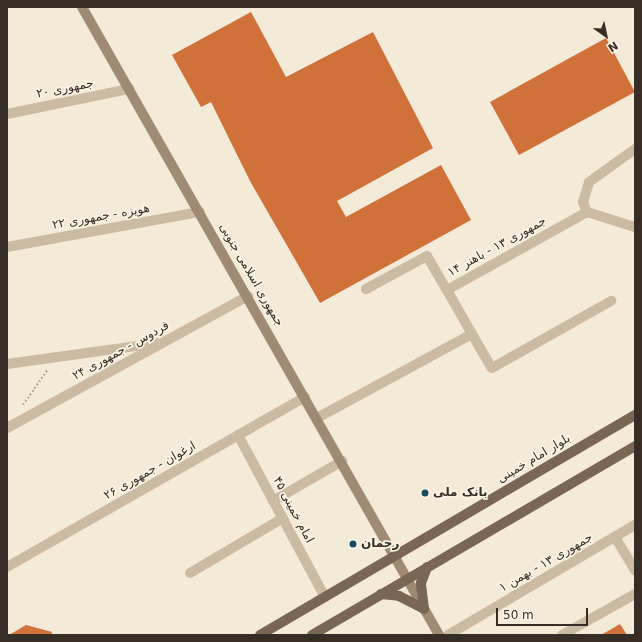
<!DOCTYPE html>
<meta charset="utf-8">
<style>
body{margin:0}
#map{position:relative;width:642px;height:642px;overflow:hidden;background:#f3ead8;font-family:"DejaVu Sans",Vazirmatn,sans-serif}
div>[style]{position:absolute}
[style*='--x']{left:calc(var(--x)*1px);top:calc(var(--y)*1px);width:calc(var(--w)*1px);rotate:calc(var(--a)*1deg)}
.building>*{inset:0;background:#cf7139}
.path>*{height:2px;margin-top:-1px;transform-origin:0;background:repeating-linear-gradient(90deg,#b8a58d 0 2px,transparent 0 4px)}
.street>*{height:10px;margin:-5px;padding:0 5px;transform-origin:5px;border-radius:5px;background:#ccbba3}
.secondary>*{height:10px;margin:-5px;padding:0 5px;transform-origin:5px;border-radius:5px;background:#9f8a74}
.primary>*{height:10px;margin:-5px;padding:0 5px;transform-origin:5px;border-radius:5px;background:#796655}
.dots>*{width:11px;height:11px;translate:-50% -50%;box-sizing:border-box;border:2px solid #faf3e4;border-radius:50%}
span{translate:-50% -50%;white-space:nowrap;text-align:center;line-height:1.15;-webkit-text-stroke:3.5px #faf3e4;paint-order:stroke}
.street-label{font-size:12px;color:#362d26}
.poi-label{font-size:12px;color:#362d26;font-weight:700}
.left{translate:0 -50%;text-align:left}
.frame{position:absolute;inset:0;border:8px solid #362d26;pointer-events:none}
.north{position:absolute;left:586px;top:16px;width:40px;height:40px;-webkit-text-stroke:3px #faf3e4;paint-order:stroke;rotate:147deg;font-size:11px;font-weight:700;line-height:16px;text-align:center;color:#362d26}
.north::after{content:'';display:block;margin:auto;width:14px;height:18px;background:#362d26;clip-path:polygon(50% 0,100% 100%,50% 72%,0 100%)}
.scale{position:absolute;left:496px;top:608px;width:92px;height:18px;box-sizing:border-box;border:2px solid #362d26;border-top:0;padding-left:5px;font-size:12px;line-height:14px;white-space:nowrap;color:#362d26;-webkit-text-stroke:3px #faf3e4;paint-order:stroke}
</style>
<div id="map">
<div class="building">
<i style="clip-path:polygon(251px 12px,286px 77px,373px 32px,433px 148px,337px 201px,346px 217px,441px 165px,471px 220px,320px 303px,250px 181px,211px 102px,201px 107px,172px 55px)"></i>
<i style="clip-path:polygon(606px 38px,635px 92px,519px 155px,490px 102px)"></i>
<i style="clip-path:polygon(620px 624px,627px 635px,601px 635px)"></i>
<i style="clip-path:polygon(26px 625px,52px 632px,51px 635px,9px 635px)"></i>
</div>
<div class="path">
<i style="--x:23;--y:405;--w:44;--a:-55.2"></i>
</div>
<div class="street">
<i style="--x:7;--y:114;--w:125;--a:-11.6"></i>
<i style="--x:587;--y:212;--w:11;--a:-112"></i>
<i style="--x:583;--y:202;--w:21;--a:-73"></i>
<i style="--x:589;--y:182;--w:57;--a:-35.7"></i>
<i style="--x:7;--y:247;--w:196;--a:-10.3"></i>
<i style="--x:366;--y:289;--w:69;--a:-28.4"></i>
<i style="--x:427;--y:256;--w:39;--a:60"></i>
<i style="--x:472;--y:334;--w:39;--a:60"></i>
<i style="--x:492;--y:368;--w:137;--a:-29.4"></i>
<i style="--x:7;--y:364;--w:152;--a:-7.9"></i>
<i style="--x:317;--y:418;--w:176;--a:-28.5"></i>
<i style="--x:472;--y:334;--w:51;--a:-119.6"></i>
<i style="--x:447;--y:290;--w:160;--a:-29.1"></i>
<i style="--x:587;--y:212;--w:50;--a:17.4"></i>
<i style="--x:7;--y:428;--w:275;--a:-28.7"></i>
<i style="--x:238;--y:435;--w:184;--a:61.8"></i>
<i style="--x:273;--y:501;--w:80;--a:-30.1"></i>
<i style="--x:615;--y:537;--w:39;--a:59"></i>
<i style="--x:7;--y:567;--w:343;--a:-29.7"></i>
<i style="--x:190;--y:573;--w:108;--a:-30.6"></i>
<i style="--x:448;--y:635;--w:217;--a:-30.5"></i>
<i style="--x:562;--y:635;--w:84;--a:-29.3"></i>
</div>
<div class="secondary">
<i style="--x:82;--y:7;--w:722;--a:60.38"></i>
</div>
<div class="primary">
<i style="--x:381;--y:594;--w:18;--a:6"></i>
<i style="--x:399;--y:596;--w:28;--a:27"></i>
<i style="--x:424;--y:609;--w:26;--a:-97"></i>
<i style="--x:421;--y:583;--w:17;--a:-69"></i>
<i style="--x:260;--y:635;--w:435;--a:-30.4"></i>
<i style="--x:312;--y:635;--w:374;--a:-30.3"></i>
</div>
<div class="dots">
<i style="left:425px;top:493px;background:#184d5b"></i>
<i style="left:353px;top:544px;background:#184d5b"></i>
</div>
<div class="street-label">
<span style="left:65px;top:89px;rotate:-11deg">جمهوری ۲۰</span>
<span style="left:101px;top:217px;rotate:-10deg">هویزه - جمهوری ۲۲</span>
<span style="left:497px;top:247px;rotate:-29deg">جمهوری ۱۳ - باهنر ۱۴</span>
<span style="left:251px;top:275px;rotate:60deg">جمهوری اسلامی جنوبی</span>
<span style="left:121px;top:351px;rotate:-29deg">فردوس - جمهوری ۲۴</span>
<span style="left:534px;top:459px;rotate:-31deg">بلوار امام خمینی</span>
<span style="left:150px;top:471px;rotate:-30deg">ارغوان - جمهوری ۲۶</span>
<span style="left:293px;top:510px;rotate:62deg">امام خمینی ۴۵</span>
<span style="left:546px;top:563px;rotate:-30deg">جمهوری ۱۳ - بهمن ۱</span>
</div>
<div class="poi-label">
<span class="left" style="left:433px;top:493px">بانک ملی</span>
<span class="left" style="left:361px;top:544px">رحمان</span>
</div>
<div class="frame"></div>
<div class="north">N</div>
<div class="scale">50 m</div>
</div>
